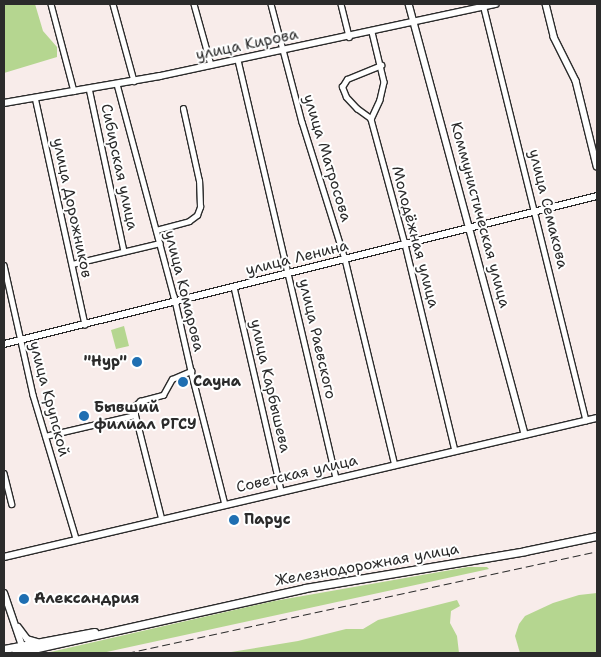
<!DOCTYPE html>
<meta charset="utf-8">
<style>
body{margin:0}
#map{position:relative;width:601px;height:657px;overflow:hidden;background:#f8ecea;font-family:"Shantell Sans",sans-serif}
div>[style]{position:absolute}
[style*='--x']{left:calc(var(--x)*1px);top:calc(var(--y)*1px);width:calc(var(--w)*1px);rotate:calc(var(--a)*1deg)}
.green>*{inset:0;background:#b5d690}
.roads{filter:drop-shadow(1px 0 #2b2b2b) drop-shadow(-1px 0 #2b2b2b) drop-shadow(0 1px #2b2b2b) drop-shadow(0 -1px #2b2b2b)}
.minor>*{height:4.5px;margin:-2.25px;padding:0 2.25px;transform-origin:2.25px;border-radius:2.25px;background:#fff}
.tertiary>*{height:5.5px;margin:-2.75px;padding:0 2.75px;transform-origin:2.75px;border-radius:2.75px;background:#fff}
.secondary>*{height:6px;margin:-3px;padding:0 3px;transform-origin:3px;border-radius:3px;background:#fff}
.primary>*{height:7px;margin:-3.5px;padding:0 3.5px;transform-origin:3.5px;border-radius:3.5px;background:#fff}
.rail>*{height:1px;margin-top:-0.5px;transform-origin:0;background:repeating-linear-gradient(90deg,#2b2b2b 0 8px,transparent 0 12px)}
.dots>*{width:14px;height:14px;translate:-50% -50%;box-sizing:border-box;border:2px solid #fff;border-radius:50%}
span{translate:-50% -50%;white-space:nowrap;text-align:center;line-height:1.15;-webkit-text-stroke:4px #fff;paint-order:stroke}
.street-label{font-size:15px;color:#2b2b2b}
.poi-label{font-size:15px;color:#2b2b2b;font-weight:700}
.right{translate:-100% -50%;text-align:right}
.left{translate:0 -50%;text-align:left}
.frame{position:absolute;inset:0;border:5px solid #2b2b2b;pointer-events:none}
</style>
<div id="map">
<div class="green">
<i style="clip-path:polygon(4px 4px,35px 4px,43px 31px,57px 47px,57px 57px,4px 73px)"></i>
<i style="clip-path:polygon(124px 326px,129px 346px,116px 349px,111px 330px)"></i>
<i style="clip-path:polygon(468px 567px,487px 567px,489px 569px,102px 653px,46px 653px,274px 601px)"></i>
<i style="clip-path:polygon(597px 593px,597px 653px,520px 653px,515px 636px,519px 624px,525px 616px,553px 603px,579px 595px)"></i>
<i style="clip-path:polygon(457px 600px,460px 606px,451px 611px,450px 623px,457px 636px,459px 653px,225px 653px,298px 641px,346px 629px,363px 629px,378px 620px)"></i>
</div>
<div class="roads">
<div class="minor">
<i style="--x:51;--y:4;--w:90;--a:75.2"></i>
<i style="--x:113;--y:4;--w:80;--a:74.7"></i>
<i style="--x:194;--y:4;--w:63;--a:74.4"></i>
<i style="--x:271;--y:4;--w:122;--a:75.3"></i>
<i style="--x:302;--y:122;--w:144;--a:72.6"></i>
<i style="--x:345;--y:259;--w:212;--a:76.4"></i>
<i style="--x:341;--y:4;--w:34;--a:76"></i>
<i style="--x:483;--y:4;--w:429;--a:76.1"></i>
<i style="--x:372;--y:32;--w:51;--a:76.5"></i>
<i style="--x:384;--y:82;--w:18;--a:103"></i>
<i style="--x:380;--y:100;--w:21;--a:115"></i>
<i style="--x:371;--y:119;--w:130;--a:74.8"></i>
<i style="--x:405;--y:244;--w:212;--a:76.4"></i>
<i style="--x:238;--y:60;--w:429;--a:76.8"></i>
<i style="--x:117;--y:84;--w:220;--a:75"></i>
<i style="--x:174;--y:296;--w:77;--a:77.2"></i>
<i style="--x:191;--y:371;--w:137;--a:75.7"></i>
<i style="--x:89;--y:88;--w:167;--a:77.9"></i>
<i style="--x:35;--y:97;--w:233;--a:77.6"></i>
<i style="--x:371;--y:119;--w:17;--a:-144"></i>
<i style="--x:357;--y:109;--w:16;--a:-133"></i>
<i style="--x:346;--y:97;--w:11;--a:-112"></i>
<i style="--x:342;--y:87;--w:9;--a:-58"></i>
<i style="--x:347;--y:79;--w:37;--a:-22"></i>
<i style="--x:156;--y:230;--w:34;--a:-15"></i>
<i style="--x:189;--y:221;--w:10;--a:-37"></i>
<i style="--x:197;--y:215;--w:9;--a:-69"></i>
<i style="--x:200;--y:207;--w:26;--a:-92"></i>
<i style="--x:199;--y:181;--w:74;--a:-102.5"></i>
<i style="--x:72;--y:264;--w:90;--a:-13.4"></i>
<i style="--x:4;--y:265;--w:133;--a:77.4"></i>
<i style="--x:33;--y:395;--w:149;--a:73.3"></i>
<i style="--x:234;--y:287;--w:209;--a:77"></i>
<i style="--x:45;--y:436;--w:92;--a:-13.1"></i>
<i style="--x:4;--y:473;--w:32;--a:76"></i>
<i style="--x:161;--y:518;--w:106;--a:-104.2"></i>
<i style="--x:135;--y:415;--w:9;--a:-90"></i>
<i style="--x:135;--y:406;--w:7;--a:-45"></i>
<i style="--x:140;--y:401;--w:24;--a:-15"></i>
<i style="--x:163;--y:395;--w:18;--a:-61"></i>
<i style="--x:172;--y:379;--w:21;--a:-23"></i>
</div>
<div class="tertiary">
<i style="--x:409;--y:4;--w:445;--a:74.9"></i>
<i style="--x:546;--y:4;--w:34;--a:76"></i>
<i style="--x:554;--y:37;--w:49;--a:63.4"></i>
<i style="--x:576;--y:81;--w:88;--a:76.1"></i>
<i style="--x:4;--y:103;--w:158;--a:-9.8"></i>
<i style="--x:160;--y:76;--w:343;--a:-12.1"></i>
<i style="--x:4;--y:557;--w:609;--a:-13.19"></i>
</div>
<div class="secondary">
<i style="--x:4;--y:344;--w:611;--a:-14.01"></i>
<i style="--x:4;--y:593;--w:56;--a:71.2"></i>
<i style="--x:18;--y:627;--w:15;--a:53"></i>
<i style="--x:27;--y:639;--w:10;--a:17"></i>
</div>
<div class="primary">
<i style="--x:4;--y:649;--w:92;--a:-10.7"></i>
<i style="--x:15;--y:653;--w:297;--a:-12.6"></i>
<i style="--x:305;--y:588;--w:223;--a:-9.5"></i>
<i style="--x:525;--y:551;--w:74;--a:-11.8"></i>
</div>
</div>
<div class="rail">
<i style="--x:127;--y:653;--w:481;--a:-12.2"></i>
</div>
<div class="dots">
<i style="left:137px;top:362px;background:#1f6fb2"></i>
<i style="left:183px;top:382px;background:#1f6fb2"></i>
<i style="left:84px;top:416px;background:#1f6fb2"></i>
<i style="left:234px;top:520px;background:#1f6fb2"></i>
<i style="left:24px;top:599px;background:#1f6fb2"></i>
</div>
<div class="street-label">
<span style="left:247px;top:45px;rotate:-12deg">улица Кирова</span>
<span style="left:327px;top:158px;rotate:73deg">улица Матросова</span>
<span style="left:119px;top:167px;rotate:78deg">Сибирская улица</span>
<span style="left:72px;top:208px;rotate:78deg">улица Дорожников</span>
<span style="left:548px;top:209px;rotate:76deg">улица Семакова</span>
<span style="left:480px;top:215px;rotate:75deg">Коммунистическая улица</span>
<span style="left:415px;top:237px;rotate:75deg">Молодёжная улица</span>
<span style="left:297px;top:258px;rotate:-14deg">улица Ленина</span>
<span style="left:184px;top:291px;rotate:76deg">улица Комарова</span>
<span style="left:317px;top:339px;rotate:77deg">улица Раевского</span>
<span style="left:270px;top:386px;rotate:77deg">улица Карбышева</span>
<span style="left:49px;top:399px;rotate:75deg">улица Крупской</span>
<span style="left:297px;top:474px;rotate:-13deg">Советская улица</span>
<span style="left:367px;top:565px;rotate:-10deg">Железнодорожная улица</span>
</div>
<div class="poi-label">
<span class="right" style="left:127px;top:362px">"Нур"</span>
<span class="left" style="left:193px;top:382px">Сауна</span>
<span class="left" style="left:94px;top:416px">Бывший<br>филиал РГСУ</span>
<span class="left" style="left:244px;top:520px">Парус</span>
<span class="left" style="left:34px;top:599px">Александрия</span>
</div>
<div class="frame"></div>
</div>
